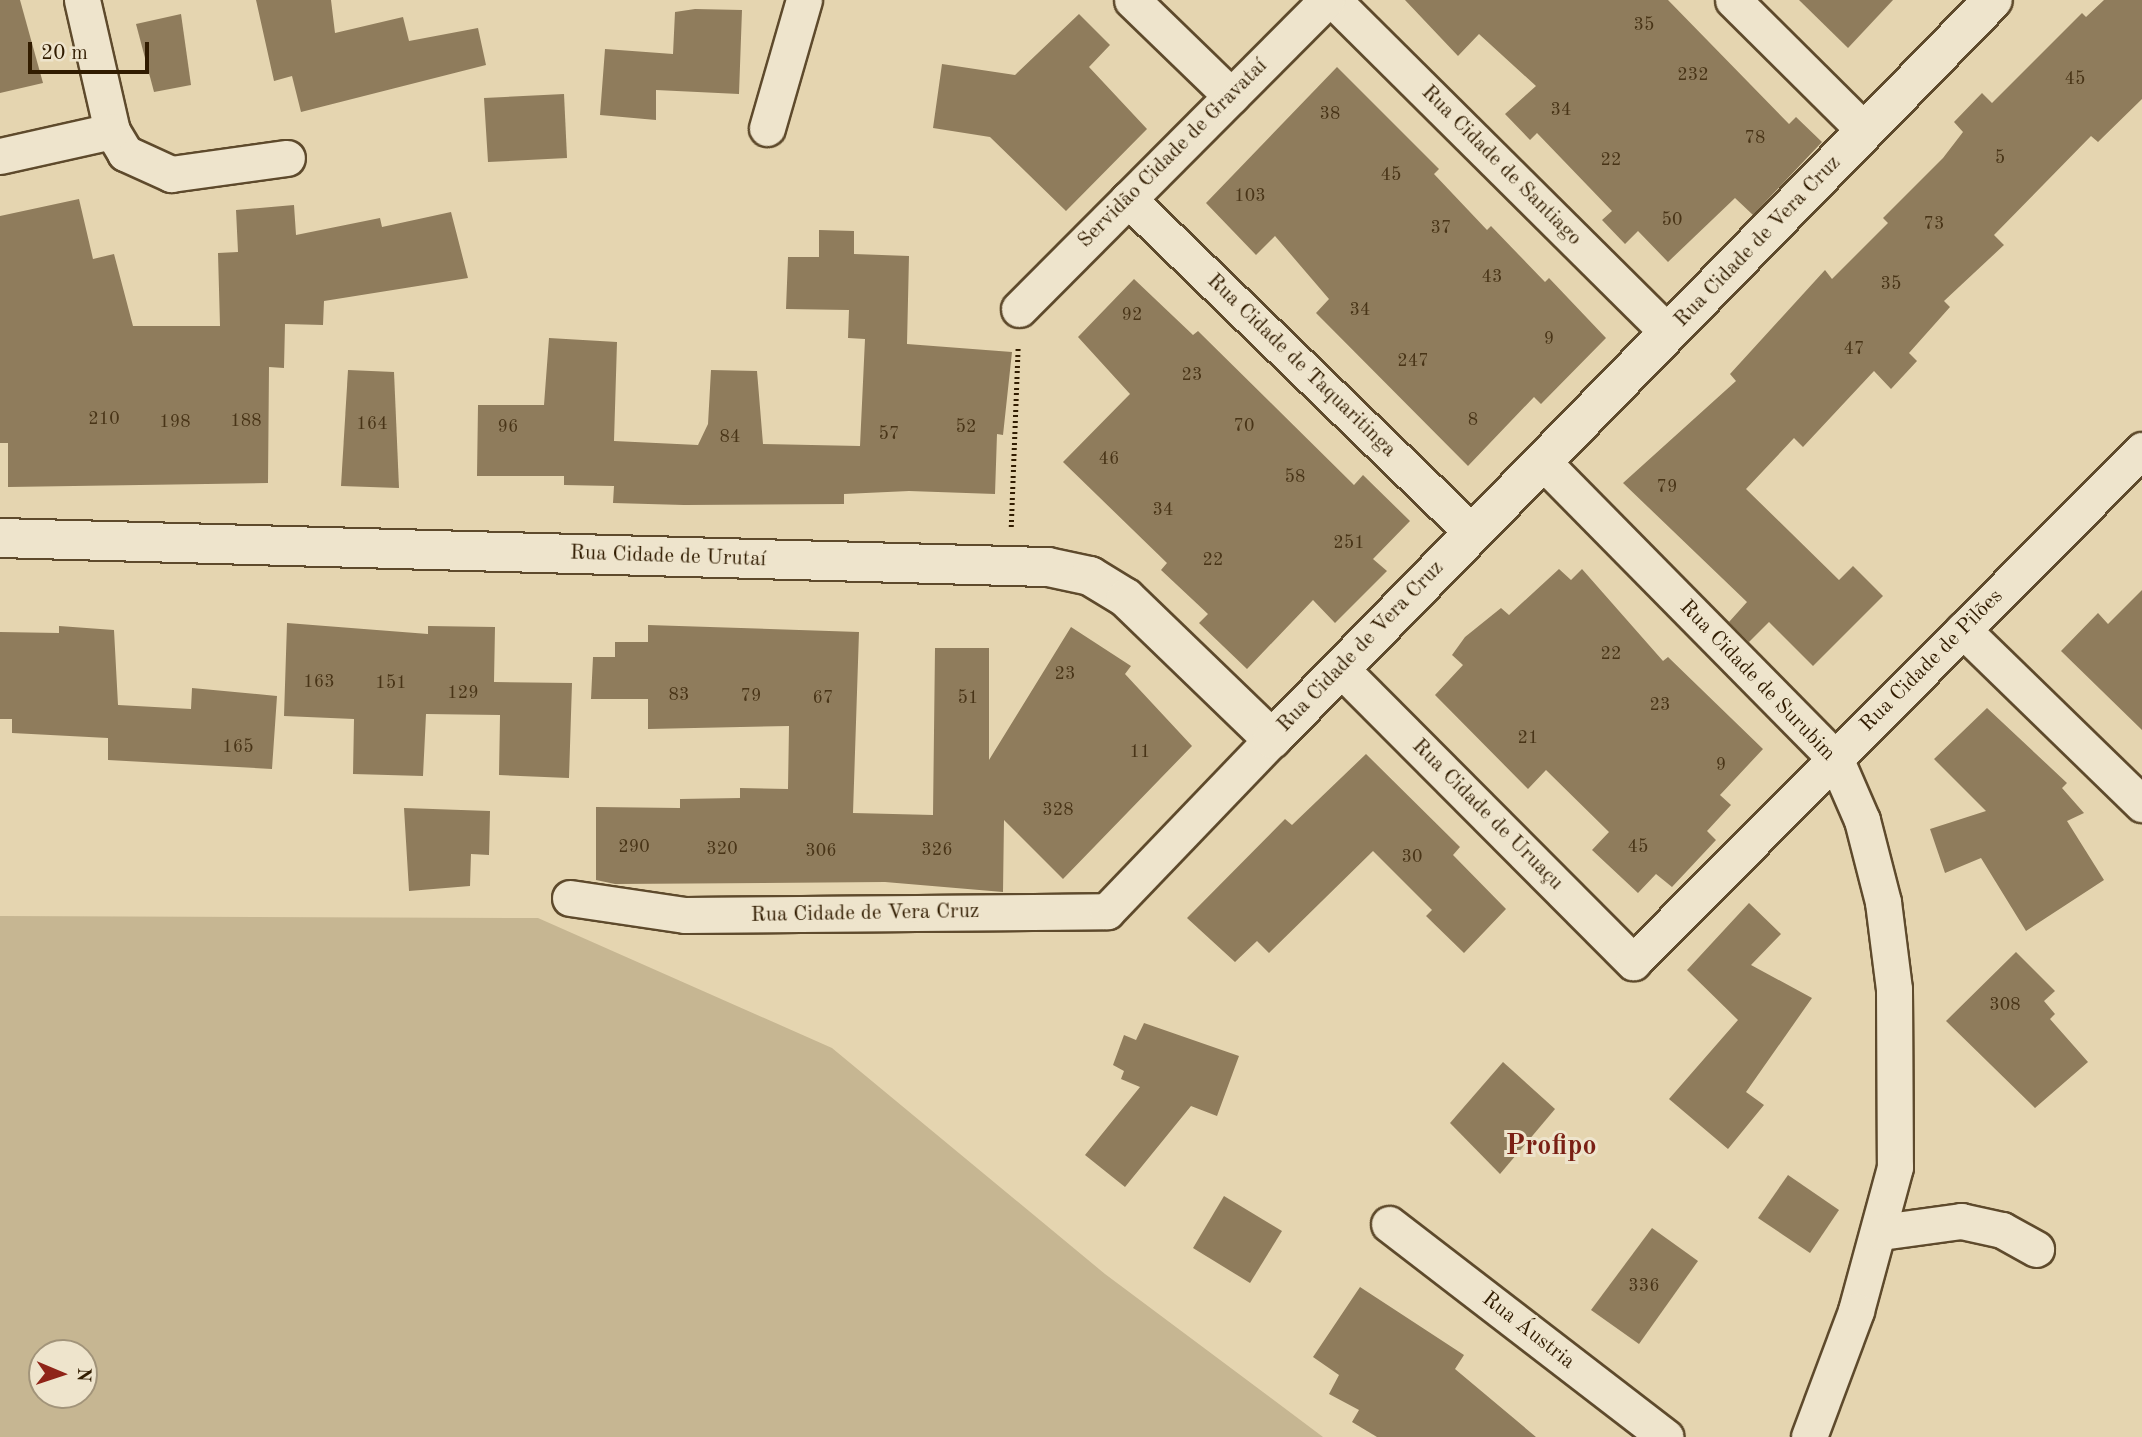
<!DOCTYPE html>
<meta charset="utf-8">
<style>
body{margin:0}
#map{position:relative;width:2142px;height:1437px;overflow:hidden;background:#e5d5b0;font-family:"Old Standard TT",serif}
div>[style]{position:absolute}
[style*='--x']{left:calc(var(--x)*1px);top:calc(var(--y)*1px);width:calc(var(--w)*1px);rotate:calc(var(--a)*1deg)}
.green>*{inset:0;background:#c6b692}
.building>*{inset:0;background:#8f7c5c}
.path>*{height:4.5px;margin-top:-2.25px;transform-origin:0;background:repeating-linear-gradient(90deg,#311c00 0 2px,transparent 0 5.5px)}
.roads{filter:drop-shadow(2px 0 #5e4a2c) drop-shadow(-2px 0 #5e4a2c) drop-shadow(0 2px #5e4a2c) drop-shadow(0 -2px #5e4a2c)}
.street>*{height:35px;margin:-17.5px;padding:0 17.5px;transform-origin:17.5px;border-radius:17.5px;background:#eee4cc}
.secondary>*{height:38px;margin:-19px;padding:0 19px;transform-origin:19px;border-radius:19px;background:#eee4cc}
span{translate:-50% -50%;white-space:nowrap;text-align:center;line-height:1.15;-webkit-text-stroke:6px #eee4cc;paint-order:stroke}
.number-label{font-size:18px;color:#483417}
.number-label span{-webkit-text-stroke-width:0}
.street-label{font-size:21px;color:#311c00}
.district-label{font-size:28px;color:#7a1f14;font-weight:700}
.north{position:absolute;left:28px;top:1339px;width:70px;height:70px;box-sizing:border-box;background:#eee4cc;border:2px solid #a2947a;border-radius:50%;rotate:92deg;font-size:19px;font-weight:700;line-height:28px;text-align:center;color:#311c00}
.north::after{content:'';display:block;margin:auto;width:24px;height:32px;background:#8f2418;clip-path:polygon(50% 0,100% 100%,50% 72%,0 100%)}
.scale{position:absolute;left:28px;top:42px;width:121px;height:32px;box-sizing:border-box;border:4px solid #311c00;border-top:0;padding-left:9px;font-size:21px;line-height:24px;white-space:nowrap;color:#311c00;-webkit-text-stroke:5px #eee4cc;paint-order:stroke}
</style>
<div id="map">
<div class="green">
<i style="clip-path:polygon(evenodd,0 916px,538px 918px,832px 1048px,1105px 1274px,1323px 1437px,0 1437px,0 916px,42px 1353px,84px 1353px,84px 1395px,42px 1395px,42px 1353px)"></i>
</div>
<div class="building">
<i style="clip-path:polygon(0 0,20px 0,43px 83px,0 93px)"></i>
<i style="clip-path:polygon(256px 0,331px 0,335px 33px,403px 17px,409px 41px,478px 28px,486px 65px,301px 112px,292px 76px,274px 81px)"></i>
<i style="clip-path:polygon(1405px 0,1668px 0,1789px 124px,1796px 117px,1822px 142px,1753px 215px,1735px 198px,1668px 262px,1638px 231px,1625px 244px,1602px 220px,1612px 211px,1537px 133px,1530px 140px,1505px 114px,1536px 86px,1479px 34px,1458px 56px)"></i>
<i style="clip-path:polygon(1799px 0,1893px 0,1848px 48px)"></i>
<i style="clip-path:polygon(2104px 0,2142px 0,2142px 99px,2098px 142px,2091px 136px,1994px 235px,2004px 245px,1944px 301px,1950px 307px,1909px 353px,1917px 361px,1891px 389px,1874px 371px,1803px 447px,1794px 438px,1746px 489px,1839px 580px,1853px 566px,1883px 596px,1813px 666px,1769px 622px,1749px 642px,1729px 622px,1747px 602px,1623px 483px,1736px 381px,1730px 374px,1825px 270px,1832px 279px,1888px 223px,1883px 218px,1943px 158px,1963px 132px,1954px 122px,1982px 93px,1992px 103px,2082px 13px,2086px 17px)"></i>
<i style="clip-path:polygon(695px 9px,742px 10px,739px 94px,656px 90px,656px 120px,600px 115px,605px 49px,673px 54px,675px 12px)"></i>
<i style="clip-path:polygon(181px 14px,191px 85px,154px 92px,136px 24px)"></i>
<i style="clip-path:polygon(1079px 14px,1110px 45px,1089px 67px,1147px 129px,1066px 211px,990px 137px,933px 128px,942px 64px,1015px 75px)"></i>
<i style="clip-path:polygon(1337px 67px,1439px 169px,1434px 174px,1487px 230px,1491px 226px,1545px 282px,1549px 278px,1606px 338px,1541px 404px,1534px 397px,1468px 466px,1316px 313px,1329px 299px,1275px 236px,1256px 255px,1206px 203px)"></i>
<i style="clip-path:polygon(564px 94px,567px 158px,488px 162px,484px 98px)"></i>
<i style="clip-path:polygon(79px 199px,93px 259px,114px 254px,133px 326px,220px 326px,218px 253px,238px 252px,236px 210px,294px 205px,296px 235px,380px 218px,382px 227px,451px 212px,468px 278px,324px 301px,323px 325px,285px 324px,284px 368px,269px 367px,268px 483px,8px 487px,8px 443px,0 443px,0 216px)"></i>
<i style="clip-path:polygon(819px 230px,854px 231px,854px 254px,909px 256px,907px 344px,1012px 352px,1003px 435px,997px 434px,995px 494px,909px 491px,844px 494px,844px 504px,684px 505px,613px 503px,614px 486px,564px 485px,564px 476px,477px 476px,478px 405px,544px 405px,549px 338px,617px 342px,614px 441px,698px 445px,708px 424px,711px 370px,757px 371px,763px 444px,860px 446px,865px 339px,848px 338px,849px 310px,786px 309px,788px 257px,819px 257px)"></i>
<i style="clip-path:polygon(1134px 279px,1193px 335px,1198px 331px,1354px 485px,1363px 475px,1410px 521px,1373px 559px,1387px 571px,1335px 623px,1313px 600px,1247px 669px,1199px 623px,1208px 614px,1161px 570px,1167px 563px,1063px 462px,1130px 394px,1078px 337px)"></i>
<i style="clip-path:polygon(348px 370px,394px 372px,399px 488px,341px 486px)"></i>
<i style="clip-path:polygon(1559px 569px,1571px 580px,1582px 569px,1663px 661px,1668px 657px,1763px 749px,1720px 795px,1731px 805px,1707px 831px,1716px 840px,1672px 887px,1656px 874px,1638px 893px,1592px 850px,1609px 832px,1546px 770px,1528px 789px,1435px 695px,1463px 665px,1452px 655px,1465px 637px,1501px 608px,1509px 615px)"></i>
<i style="clip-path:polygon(2142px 590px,2142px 730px,2061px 651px,2098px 613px,2108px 624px)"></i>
<i style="clip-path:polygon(287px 623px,428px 634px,428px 626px,495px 627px,494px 682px,572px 683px,569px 778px,499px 775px,500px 715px,426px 714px,423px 776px,353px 774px,354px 719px,284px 716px)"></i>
<i style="clip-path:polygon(648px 625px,859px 632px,853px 813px,933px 815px,935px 648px,989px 648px,989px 760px,1071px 627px,1131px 666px,1125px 674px,1192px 746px,1063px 879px,1004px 820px,1003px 892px,885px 882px,615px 884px,596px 880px,596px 807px,680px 808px,680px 799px,740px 798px,740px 788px,788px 789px,789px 726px,648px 729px,648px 699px,591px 699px,593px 657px,615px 657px,615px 642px,648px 642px)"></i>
<i style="clip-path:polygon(59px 626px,114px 630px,118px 705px,191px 709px,192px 688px,277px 696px,272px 769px,108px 760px,108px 738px,12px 733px,12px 719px,0 719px,0 632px,59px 633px)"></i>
<i style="clip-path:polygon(1987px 708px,2067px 783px,2062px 788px,2084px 813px,2067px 821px,2104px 880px,2026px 931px,1981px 858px,1945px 873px,1930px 829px,1986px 811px,1934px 759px)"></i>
<i style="clip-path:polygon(1366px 754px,1460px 847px,1453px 855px,1506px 909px,1464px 953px,1426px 916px,1432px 910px,1373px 851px,1269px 953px,1257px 941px,1235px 962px,1187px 918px,1285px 819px,1292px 825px)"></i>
<i style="clip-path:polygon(404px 808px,490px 811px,489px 855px,471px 854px,470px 886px,409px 891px)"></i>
<i style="clip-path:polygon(1749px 903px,1781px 934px,1751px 965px,1812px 998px,1746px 1092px,1764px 1105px,1728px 1149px,1669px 1099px,1738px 1020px,1687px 970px)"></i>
<i style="clip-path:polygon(2016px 952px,2055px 991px,2044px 1001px,2055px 1014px,2050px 1019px,2088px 1062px,2035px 1108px,1946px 1021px)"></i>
<i style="clip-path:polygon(1144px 1023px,1239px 1056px,1217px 1116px,1191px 1106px,1125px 1187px,1085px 1155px,1140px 1087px,1121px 1079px,1124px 1071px,1113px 1065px,1124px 1035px,1136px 1040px)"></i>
<i style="clip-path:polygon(1503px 1062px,1555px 1109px,1500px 1174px,1450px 1123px)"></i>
<i style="clip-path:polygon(1788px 1175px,1839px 1210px,1810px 1253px,1758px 1218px)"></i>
<i style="clip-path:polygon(1224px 1196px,1282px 1231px,1250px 1283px,1193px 1248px)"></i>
<i style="clip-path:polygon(1652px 1228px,1698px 1261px,1639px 1344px,1591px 1310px)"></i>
<i style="clip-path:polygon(1360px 1287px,1464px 1355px,1455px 1369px,1536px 1437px,1377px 1437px,1352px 1422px,1359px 1410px,1329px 1394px,1339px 1375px,1313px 1357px)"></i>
</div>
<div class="path">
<i style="--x:1011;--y:527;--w:180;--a:-87.8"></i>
</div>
<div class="roads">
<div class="street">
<i style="--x:82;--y:0;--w:134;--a:77.1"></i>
<i style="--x:112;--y:131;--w:26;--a:59"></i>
<i style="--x:125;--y:153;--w:51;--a:24.5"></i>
<i style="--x:171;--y:174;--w:117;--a:-7.9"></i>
<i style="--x:1132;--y:0;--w:138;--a:44.1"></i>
<i style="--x:1333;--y:0;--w:472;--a:44.8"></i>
<i style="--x:1733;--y:0;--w:186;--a:44.8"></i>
<i style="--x:767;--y:128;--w:133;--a:-73.9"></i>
<i style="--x:0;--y:156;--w:115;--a:-12.6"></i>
<i style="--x:1128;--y:199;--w:480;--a:44.1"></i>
<i style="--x:1019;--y:309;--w:436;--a:-45.1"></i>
<i style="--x:1543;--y:462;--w:416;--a:45.4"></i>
<i style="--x:1835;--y:758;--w:68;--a:66.5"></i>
<i style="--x:1862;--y:820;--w:85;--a:75.6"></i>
<i style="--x:1883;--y:902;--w:88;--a:82.8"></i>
<i style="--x:1894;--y:989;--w:178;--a:89.7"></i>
<i style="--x:1895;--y:1167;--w:149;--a:105.2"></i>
<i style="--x:1856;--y:1311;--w:134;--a:110.5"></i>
<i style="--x:1963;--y:630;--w:250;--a:44.2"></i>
<i style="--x:1341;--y:669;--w:414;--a:45.1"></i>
<i style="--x:1633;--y:962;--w:722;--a:-45.17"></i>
<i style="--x:570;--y:898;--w:116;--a:8.4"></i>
<i style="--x:685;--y:915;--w:422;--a:-0.5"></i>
<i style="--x:1107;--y:911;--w:238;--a:-46.2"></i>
<i style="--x:1389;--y:1224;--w:349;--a:37.6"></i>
<i style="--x:1881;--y:1232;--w:81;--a:-7.8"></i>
<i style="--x:1961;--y:1221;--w:42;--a:12.4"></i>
<i style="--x:2002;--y:1230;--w:39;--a:29"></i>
</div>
<div class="secondary">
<i style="--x:0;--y:538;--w:1048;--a:1.59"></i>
<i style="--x:1048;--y:567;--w:43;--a:12.1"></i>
<i style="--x:1090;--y:576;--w:42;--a:31.4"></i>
<i style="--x:1126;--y:598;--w:203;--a:44"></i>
<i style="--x:1272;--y:739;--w:1032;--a:-45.71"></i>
</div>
</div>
<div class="number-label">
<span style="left:1644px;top:25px">35</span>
<span style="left:1693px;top:75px">232</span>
<span style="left:2075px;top:79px">45</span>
<span style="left:1561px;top:110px">34</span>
<span style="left:1330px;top:114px">38</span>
<span style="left:1755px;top:138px">78</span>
<span style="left:2000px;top:158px">5</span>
<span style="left:1611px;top:160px">22</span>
<span style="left:1391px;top:175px">45</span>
<span style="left:1250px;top:196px">103</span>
<span style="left:1672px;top:220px">50</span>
<span style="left:1934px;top:224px">73</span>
<span style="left:1441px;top:228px">37</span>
<span style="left:1492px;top:277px">43</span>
<span style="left:1891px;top:284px">35</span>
<span style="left:1360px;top:310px">34</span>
<span style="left:1132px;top:315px">92</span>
<span style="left:1549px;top:339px">9</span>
<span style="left:1854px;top:349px">47</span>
<span style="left:1413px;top:361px">247</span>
<span style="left:1192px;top:375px">23</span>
<span style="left:104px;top:419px">210</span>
<span style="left:1473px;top:420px">8</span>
<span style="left:246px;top:421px">188</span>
<span style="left:175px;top:422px">198</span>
<span style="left:372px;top:424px">164</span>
<span style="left:1244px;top:426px">70</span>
<span style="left:508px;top:427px">96</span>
<span style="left:966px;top:427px">52</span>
<span style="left:889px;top:434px">57</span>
<span style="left:730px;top:437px">84</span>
<span style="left:1109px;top:459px">46</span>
<span style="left:1295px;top:477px">58</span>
<span style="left:1667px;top:487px">79</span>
<span style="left:1163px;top:510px">34</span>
<span style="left:1349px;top:543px">251</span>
<span style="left:1213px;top:560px">22</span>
<span style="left:1611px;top:654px">22</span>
<span style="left:1065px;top:674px">23</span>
<span style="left:319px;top:682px">163</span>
<span style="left:391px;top:683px">151</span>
<span style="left:463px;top:693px">129</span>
<span style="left:679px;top:695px">83</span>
<span style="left:751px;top:696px">79</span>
<span style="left:823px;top:698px">67</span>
<span style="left:968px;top:698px">51</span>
<span style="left:1660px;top:705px">23</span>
<span style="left:1528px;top:738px">21</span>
<span style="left:238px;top:747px">165</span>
<span style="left:1140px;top:752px">11</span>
<span style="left:1721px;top:765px">9</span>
<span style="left:1058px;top:810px">328</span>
<span style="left:634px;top:847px">290</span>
<span style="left:1638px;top:847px">45</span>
<span style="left:722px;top:849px">320</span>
<span style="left:937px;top:850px">326</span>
<span style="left:821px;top:851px">306</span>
<span style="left:1412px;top:857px">30</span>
<span style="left:2005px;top:1005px">308</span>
<span style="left:1644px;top:1286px">336</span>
</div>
<div class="street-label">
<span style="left:1173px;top:154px;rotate:-45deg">Servidão Cidade de Gravataí</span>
<span style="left:1501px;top:166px;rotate:45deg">Rua Cidade de Santiago</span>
<span style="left:1758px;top:242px;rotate:-46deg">Rua Cidade de Vera Cruz</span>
<span style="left:1301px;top:366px;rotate:44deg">Rua Cidade de Taquaritinga</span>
<span style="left:668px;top:557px;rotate:2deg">Rua Cidade de Urutaí</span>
<span style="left:1361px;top:647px;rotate:-46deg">Rua Cidade de Vera Cruz</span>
<span style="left:1932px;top:661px;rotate:-45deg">Rua Cidade de Pilões</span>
<span style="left:1757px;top:681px;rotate:46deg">Rua Cidade de Surubim</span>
<span style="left:1487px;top:815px;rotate:45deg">Rua Cidade de Uruaçu</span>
<span style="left:865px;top:914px;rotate:-1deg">Rua Cidade de Vera Cruz</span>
<span style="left:1528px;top:1331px;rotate:38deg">Rua Áustria</span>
</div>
<div class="district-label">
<span style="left:1551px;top:1147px">Profipo</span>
</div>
<div class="north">N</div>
<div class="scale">20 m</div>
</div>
